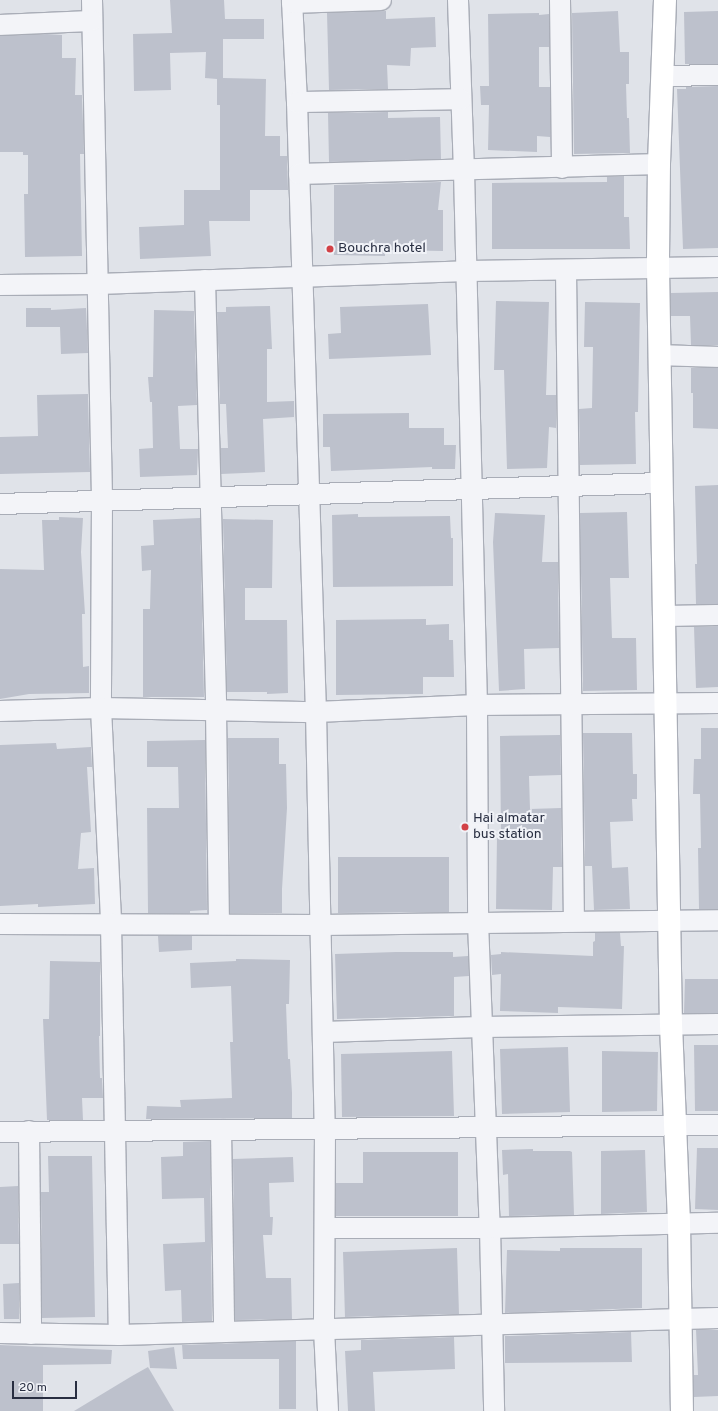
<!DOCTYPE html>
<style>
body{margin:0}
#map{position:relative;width:718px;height:1411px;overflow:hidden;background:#e0e3e9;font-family:Overpass,sans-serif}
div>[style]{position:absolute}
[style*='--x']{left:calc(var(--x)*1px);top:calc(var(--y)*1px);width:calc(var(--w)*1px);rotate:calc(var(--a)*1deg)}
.building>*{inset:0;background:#bdc1cc}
.roads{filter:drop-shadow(1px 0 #a9adb7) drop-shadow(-1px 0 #a9adb7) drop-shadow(0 1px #a9adb7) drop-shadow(0 -1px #a9adb7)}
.street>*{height:20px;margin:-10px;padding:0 10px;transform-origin:10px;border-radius:10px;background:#f3f4f8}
.secondary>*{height:22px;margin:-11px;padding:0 11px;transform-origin:11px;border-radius:11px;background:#fff}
.dots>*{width:11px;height:11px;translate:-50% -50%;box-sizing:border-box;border:2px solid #f0f2f7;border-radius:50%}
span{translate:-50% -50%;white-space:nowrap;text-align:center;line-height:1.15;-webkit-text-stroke:4px #f0f2f7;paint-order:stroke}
.poi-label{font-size:14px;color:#282e41}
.left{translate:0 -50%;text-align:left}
.scale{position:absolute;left:12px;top:1381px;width:65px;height:18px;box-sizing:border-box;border:2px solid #282e41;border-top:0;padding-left:5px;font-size:12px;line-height:14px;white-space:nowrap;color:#282e41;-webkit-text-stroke:3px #f0f2f7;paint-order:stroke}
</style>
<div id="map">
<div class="building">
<i style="clip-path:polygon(170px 0,224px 0,225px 19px,264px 19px,264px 39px,223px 39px,223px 78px,266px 79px,265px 136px,280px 136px,280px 156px,287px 156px,288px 190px,250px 190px,250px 221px,209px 221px,211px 256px,140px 259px,139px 227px,184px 225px,184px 190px,220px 190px,220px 105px,217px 105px,217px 79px,205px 78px,206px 52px,170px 53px,171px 90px,134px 91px,133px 34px,172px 33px)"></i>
<i style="clip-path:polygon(386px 11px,386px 19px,435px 17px,436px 47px,411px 48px,410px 66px,387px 65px,388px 89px,329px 90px,327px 13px)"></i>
<i style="clip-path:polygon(618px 11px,620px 52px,629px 52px,629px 84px,626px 84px,627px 118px,629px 118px,630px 153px,574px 154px,572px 13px)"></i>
<i style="clip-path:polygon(718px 11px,718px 64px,685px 64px,684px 12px)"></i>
<i style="clip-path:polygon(539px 13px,539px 15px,549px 14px,549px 47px,539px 47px,539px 87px,550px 87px,550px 137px,537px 136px,537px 152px,488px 150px,489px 105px,481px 105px,480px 86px,489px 86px,488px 14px)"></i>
<i style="clip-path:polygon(47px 34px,62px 35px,62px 58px,76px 58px,75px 95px,82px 95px,84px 154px,80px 154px,82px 256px,25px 257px,24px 194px,28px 194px,28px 155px,23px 155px,23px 152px,0 152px,0 36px)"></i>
<i style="clip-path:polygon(718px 86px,718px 248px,683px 249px,677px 89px,686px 89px,686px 87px)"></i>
<i style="clip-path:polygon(388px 112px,388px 118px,440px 117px,441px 159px,329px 162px,328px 113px)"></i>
<i style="clip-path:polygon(624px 176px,624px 217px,629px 217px,630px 249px,492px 249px,492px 183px,607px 182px,607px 177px)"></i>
<i style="clip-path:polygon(441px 182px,438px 210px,443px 210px,443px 251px,385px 250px,385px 256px,334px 255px,334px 185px)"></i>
<i style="clip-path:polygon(718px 292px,718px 345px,691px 345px,690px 316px,671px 316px,671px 293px)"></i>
<i style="clip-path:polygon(496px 301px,549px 302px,546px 395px,556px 395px,556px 428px,549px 427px,547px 468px,507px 469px,504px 370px,494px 370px)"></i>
<i style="clip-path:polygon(585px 302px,640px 303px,638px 412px,635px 412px,636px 464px,580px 465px,579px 409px,592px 408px,593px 347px,584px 347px)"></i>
<i style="clip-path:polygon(428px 304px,431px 355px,329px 359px,328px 334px,341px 333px,340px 307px)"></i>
<i style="clip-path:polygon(270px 306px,272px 349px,267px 349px,267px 402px,294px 401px,294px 417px,263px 419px,265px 472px,221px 474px,221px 448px,228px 448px,226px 404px,220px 404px,217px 312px,226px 312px,226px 307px)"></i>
<i style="clip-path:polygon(26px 308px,51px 308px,51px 310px,86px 308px,88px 353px,61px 354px,60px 327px,26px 327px)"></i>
<i style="clip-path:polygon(154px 310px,194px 311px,197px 405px,178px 406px,180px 449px,198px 449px,197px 475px,140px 477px,139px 449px,153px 448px,152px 402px,150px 402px,148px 377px,153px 377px)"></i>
<i style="clip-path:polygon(691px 368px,718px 368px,718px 429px,693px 428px,693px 393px,691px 393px)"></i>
<i style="clip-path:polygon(88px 394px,90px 472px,0 474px,0 437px,38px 436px,37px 395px)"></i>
<i style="clip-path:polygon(409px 413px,409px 428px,444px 428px,444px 445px,456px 445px,455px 469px,432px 469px,432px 467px,331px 471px,330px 447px,323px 447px,323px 414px)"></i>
<i style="clip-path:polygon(718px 485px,718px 604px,696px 604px,695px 564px,697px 564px,695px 486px)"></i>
<i style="clip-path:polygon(627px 512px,629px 578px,610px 578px,612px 638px,636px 638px,637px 690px,583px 691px,580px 513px)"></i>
<i style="clip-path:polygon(495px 513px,545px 515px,542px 562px,558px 562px,559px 648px,524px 649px,525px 689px,499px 691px,493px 542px)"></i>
<i style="clip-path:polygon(358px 514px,358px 517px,450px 516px,451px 538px,453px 538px,453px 586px,333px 587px,332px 515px)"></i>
<i style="clip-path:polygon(59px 517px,83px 518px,81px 552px,85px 614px,82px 614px,83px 667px,89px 666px,89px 693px,29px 694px,0 699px,0 569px,44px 570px,42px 520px,59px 520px)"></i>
<i style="clip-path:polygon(200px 518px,204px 697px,143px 697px,143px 609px,150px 609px,151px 570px,142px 571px,141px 546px,154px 545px,153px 520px)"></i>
<i style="clip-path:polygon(223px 519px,273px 520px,272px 588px,245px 588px,245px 620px,287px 620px,288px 693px,267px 694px,267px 692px,227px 692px)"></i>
<i style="clip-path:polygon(426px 619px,426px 625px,449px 624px,449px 640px,453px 640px,454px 677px,423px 677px,423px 694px,336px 695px,336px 620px)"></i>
<i style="clip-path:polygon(718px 626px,718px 687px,696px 688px,694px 627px)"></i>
<i style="clip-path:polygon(701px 728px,718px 728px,718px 909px,699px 909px,698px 848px,701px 848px,700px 794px,693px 794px,694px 759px,701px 759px)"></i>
<i style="clip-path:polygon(583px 733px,632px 733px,633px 774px,637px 774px,637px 799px,632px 799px,633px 821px,610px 822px,612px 868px,628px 867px,630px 909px,594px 910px,592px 866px,585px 866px)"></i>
<i style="clip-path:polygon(560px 735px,561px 775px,529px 776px,530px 809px,561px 808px,562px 867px,553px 867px,552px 910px,496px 909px,497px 836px,501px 836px,500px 736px)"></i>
<i style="clip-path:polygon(228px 738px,279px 738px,279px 764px,286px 764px,287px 808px,282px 889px,282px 913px,230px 913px)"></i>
<i style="clip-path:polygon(205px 740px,207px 910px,190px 911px,190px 913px,148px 913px,147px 808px,179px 808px,178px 767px,147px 767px,147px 741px)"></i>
<i style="clip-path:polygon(56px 743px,57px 749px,91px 747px,92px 767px,87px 767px,91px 832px,81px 833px,78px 869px,94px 868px,95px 904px,38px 907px,38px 904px,0 906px,0 745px)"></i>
<i style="clip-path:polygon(338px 857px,449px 857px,449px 912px,338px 913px)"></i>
<i style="clip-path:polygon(595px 933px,620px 933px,621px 946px,624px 946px,622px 1009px,558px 1007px,558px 1013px,500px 1011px,501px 974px,492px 975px,491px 955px,501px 954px,501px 952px,593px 956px,593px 942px,595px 941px)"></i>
<i style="clip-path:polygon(158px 936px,192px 936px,192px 950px,159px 952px)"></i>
<i style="clip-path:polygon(396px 952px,453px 952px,453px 957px,468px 956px,469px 976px,454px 977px,454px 1016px,337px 1019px,335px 954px)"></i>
<i style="clip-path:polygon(236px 959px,290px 960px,289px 1004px,286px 1004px,288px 1059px,290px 1059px,292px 1093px,292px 1118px,146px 1119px,147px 1106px,181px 1107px,180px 1100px,232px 1098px,230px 1042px,233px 1042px,231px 986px,191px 988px,190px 963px,236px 961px)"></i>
<i style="clip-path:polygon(50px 961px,100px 962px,100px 1036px,99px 1036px,100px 1078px,102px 1078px,103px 1098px,82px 1098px,83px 1120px,47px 1120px,43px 1019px,49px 1019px)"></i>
<i style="clip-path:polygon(685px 979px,718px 979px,718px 1013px,684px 1013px)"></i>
<i style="clip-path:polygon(694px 1045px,718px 1045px,718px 1111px,695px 1111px)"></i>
<i style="clip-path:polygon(568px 1047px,570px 1112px,502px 1114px,500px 1049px)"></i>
<i style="clip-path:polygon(452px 1051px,454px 1116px,342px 1117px,341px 1054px)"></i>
<i style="clip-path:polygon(602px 1051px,658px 1052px,657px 1111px,602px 1112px)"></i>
<i style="clip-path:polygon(210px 1141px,212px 1321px,182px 1322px,181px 1290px,165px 1291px,163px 1244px,205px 1242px,204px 1198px,162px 1199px,161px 1157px,183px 1156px,183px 1142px)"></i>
<i style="clip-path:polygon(697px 1148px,718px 1148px,718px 1210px,695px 1209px)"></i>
<i style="clip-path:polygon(533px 1149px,533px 1151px,570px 1151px,572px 1152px,574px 1215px,509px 1216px,508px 1174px,503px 1175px,502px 1150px)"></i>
<i style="clip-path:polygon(645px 1150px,647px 1212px,601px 1214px,601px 1151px)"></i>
<i style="clip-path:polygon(363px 1152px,458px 1152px,458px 1216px,336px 1216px,336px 1183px,363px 1183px)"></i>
<i style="clip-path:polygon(48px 1156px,92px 1156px,95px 1317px,42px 1318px,41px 1192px,49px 1192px)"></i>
<i style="clip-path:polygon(293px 1157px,294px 1182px,269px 1183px,270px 1217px,273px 1217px,272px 1235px,263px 1235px,266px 1278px,291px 1278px,292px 1319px,235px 1320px,233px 1159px)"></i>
<i style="clip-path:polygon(18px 1186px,19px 1244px,0 1244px,0 1187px)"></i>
<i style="clip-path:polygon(457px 1248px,459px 1314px,345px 1317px,343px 1252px)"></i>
<i style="clip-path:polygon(560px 1248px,642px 1248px,642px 1308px,505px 1313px,507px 1250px,560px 1251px)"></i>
<i style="clip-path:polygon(19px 1283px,19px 1319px,4px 1319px,3px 1284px)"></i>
<i style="clip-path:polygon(696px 1330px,718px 1330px,718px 1396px,694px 1397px,694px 1375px,698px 1375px)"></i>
<i style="clip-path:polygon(631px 1332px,632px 1362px,505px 1363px,505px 1336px)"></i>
<i style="clip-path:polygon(454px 1337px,455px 1369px,373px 1372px,375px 1411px,348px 1411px,345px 1351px,361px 1350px,361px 1340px)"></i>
<i style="clip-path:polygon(296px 1341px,296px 1409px,279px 1409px,279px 1359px,183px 1359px,182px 1345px)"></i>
<i style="clip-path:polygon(0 1345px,112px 1350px,111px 1364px,43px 1365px,43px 1411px,0 1411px)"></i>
<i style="clip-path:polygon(174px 1347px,177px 1369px,150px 1368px,148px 1351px)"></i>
<i style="clip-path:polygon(148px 1367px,174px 1411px,74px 1411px,132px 1376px)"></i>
</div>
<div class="roads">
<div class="street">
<i style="--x:92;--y:0;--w:500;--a:88.85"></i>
<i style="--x:102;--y:500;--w:208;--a:90.3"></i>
<i style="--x:101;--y:708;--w:216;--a:87.3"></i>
<i style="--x:111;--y:924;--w:411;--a:88.9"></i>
<i style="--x:292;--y:0;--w:102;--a:87.2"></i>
<i style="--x:297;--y:102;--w:610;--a:88.22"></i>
<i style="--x:316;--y:712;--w:418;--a:88.8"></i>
<i style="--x:325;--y:1130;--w:199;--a:90.3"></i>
<i style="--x:324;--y:1329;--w:82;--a:87.2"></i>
<i style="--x:458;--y:0;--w:171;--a:88"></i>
<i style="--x:464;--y:171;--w:534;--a:88.61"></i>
<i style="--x:477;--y:705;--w:217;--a:89.7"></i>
<i style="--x:478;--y:922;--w:306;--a:87.8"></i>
<i style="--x:490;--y:1228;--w:183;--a:88.7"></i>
<i style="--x:560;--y:0;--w:168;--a:89.3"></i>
<i style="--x:292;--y:3;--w:89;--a:-1.9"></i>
<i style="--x:0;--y:25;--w:92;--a:-2.5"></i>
<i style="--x:662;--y:76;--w:56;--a:-1"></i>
<i style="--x:297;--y:102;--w:164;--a:-1"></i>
<i style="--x:299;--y:174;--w:360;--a:-1.6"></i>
<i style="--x:566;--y:270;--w:651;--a:89.3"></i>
<i style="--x:205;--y:280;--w:431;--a:88.5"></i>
<i style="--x:216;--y:711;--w:213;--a:89.2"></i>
<i style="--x:0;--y:285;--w:98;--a:-0.6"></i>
<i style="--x:98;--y:284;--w:369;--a:-2"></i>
<i style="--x:467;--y:271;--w:251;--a:-0.9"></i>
<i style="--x:659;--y:355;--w:59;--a:1.9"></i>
<i style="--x:0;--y:504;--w:661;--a:-1.82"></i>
<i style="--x:663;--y:616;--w:55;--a:-1"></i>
<i style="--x:0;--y:711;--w:101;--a:-1.7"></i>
<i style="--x:101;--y:708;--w:215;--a:1.1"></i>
<i style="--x:316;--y:712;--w:161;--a:-2.5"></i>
<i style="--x:477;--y:705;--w:241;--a:-0.5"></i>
<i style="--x:0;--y:924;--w:320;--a:0.2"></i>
<i style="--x:320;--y:925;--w:398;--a:-0.7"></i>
<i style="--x:323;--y:1032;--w:158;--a:-1.8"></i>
<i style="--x:481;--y:1027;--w:237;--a:-0.7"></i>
<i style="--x:221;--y:1130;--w:202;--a:89.1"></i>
<i style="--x:29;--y:1131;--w:203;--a:89.4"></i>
<i style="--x:0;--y:1132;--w:718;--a:-0.56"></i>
<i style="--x:325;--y:1228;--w:165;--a:0"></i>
<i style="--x:490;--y:1228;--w:228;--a:-1.3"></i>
<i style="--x:0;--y:1333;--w:119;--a:1"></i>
<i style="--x:119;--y:1335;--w:599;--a:-1.63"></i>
</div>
<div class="secondary">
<i style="--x:665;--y:0;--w:164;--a:92.1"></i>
<i style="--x:659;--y:164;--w:103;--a:90.6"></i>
<i style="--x:658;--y:267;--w:757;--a:89.02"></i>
<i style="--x:671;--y:1024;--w:199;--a:87.7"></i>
<i style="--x:679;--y:1223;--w:188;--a:89.1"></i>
</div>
</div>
<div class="dots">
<i style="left:330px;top:249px;background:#d24146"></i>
<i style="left:465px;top:827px;background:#d24146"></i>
</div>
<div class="poi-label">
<span class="left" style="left:338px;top:249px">Bouchra hotel</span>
<span class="left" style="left:473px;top:827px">Hai almatar<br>bus station</span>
</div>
<div class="scale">20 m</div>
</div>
